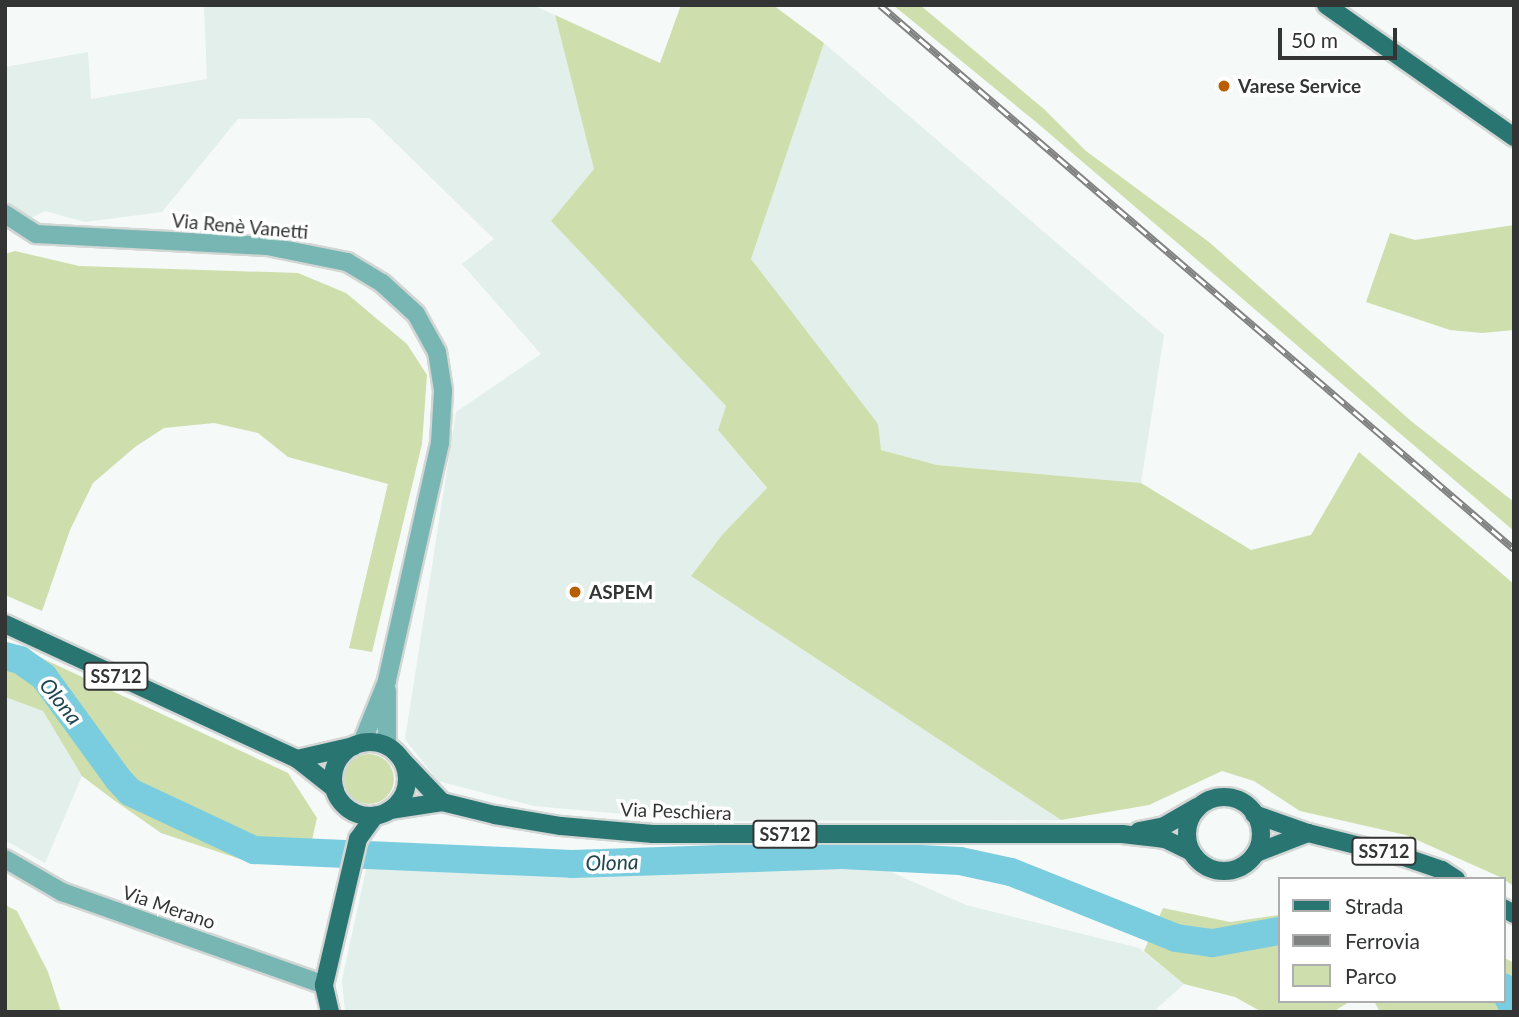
<!DOCTYPE html>
<meta charset="utf-8">
<style>
body{margin:0}
#map{position:relative;width:1519px;height:1017px;overflow:hidden;background:#f5f9f7;font-family:Lato,sans-serif}
div>[style]{position:absolute}
[style*='--x']{left:calc(var(--x)*1px);top:calc(var(--y)*1px);width:calc(var(--w)*1px);rotate:calc(var(--a)*1deg)}
.built>*{inset:0;background:#e3efea}
.green>*{inset:0;background:#cedeac}
.round{border-radius:50%}
.river>*{height:28px;margin:-14px;padding:0 14px;transform-origin:14px;border-radius:14px;background:#7acdde}
.roads{filter:drop-shadow(2px 0 #d2d6d4) drop-shadow(-2px 0 #d2d6d4) drop-shadow(0 2px #d2d6d4) drop-shadow(0 -2px #d2d6d4)}
.minor>*{height:18px;margin:-9px;padding:0 9px;transform-origin:9px;border-radius:9px;background:#77b6b2}
.major>*{height:18px;margin:-9px;padding:0 9px;transform-origin:9px;border-radius:9px;background:#297571}
.major>.ring{margin:-9px;padding:0;box-sizing:content-box;background:none;border:18px solid #297571;border-radius:50%}
.rail>*{height:7px;margin-top:-3.5px;transform-origin:0;background:repeating-linear-gradient(90deg,#fff 0 13px,#808281 0 26px);box-sizing:border-box;border-block:2px solid #808281}
.dots>*{width:19px;height:19px;translate:-50% -50%;box-sizing:border-box;border:4px solid #fff;border-radius:50%}
span{translate:-50% -50%;white-space:nowrap;text-align:center;line-height:1.15;-webkit-text-stroke:7px #fff;paint-order:stroke}
.shield-label span{padding:2px 5px;background:#fff;border:2px solid;border-radius:5px;-webkit-text-stroke-width:0}
.shield-label{font-size:18px;color:#333534;font-weight:700}
.poi-label{font-size:19px;color:#333534;font-weight:700}
.left{translate:0 -50%;text-align:left}
.street-label{font-size:19px;color:#333534}
.water-label{font-size:21px;color:#20474f;font-style:italic}
.frame{position:absolute;inset:0;border:7px solid #333534;pointer-events:none}
.legend{position:absolute;left:1278px;top:877px;width:228px;height:126px;box-sizing:border-box;background:#fff;border:2px solid #adaeae;margin:0;padding:9px 12px;list-style:none;font-size:21px;color:#333534}
.legend li{display:flex;align-items:center;gap:14px;height:35px}
.legend b{width:35px;border:2px solid #adaeae}
.scale{position:absolute;left:1278px;top:28px;width:119px;height:32px;box-sizing:border-box;border:4px solid #333534;border-top:0;padding-left:9px;font-size:21px;line-height:24px;white-space:nowrap;color:#333534;-webkit-text-stroke:5px #fff;paint-order:stroke}
</style>
<div id="map">
<div class="built">
<i style="clip-path:polygon(204px 5px,532px 5px,555px 15px,594px 169px,551px 221px,726px 406px,718px 430px,767px 489px,722px 535px,691px 576px,1061px 820px,703px 821px,534px 806px,438px 781px,405px 739px,456px 412px,541px 354px,462px 264px,494px 239px,370px 118px,238px 119px,162px 212px,85px 222px,45px 211px,5px 230px,5px 67px,88px 52px,91px 99px,207px 79px)"></i>
<i style="clip-path:polygon(824px 43px,1164px 335px,1141px 483px,937px 465px,881px 450px,751px 259px)"></i>
<i style="clip-path:polygon(5px 697px,43px 711px,82px 776px,45px 863px,5px 840px)"></i>
<i style="clip-path:polygon(870px 863px,966px 905px,1139px 948px,1184px 984px,1153px 1012px,345px 1012px,342px 980px,367px 865px,525px 874px)"></i>
</div>
<div class="green">
<i style="clip-path:polygon(681px 5px,773px 5px,824px 43px,751px 259px,878px 424px,881px 450px,937px 465px,1141px 483px,1251px 550px,1311px 535px,1359px 452px,1514px 584px,1514px 886px,1500px 877px,1406px 835px,1300px 811px,1254px 781px,1222px 771px,1149px 805px,1061px 820px,691px 576px,722px 535px,767px 488px,718px 430px,726px 406px,551px 221px,594px 169px,555px 15px,660px 63px)"></i>
<i style="clip-path:polygon(893px 5px,920px 5px,1045px 110px,1086px 151px,1209px 242px,1411px 421px,1514px 502px,1514px 531px,1036px 122px)"></i>
<i style="clip-path:polygon(1514px 225px,1514px 330px,1482px 333px,1450px 330px,1366px 302px,1390px 233px,1415px 240px)"></i>
<i style="clip-path:polygon(15px 251px,79px 266px,298px 273px,346px 293px,407px 344px,427px 375px,422px 444px,372px 652px,349px 648px,388px 484px,288px 457px,258px 433px,214px 423px,164px 428px,135px 447px,93px 483px,70px 530px,42px 611px,5px 595px,5px 254px)"></i>
<i style="clip-path:polygon(5px 641px,288px 773px,317px 818px,306px 866px,243px 860px,161px 833px,111px 798px,82px 776px,43px 711px,5px 697px)"></i>
<i class="round" style="left:344px;top:754px;width:50px;height:50px"></i>
<i style="clip-path:polygon(5px 905px,17px 911px,48px 972px,61px 1012px,5px 1012px)"></i>
<i style="clip-path:polygon(1163px 908px,1230px 922px,1279px 915px,1279px 1001px,1366px 1001px,1349px 1002px,1333px 1012px,1262px 1012px,1235px 997px,1184px 984px,1144px 951px)"></i>
<i style="clip-path:polygon(1503px 957px,1514px 963px,1514px 1012px,1380px 1012px,1374px 1001px,1503px 1001px)"></i>
</div>
<div class="river">
<i style="--x:5;--y:656;--w:16;--a:15"></i>
<i style="--x:20;--y:660;--w:29;--a:35"></i>
<i style="--x:44;--y:677;--w:126;--a:54"></i>
<i style="--x:118;--y:779;--w:18;--a:47"></i>
<i style="--x:130;--y:792;--w:137;--a:25.1"></i>
<i style="--x:254;--y:850;--w:318;--a:2.5"></i>
<i style="--x:572;--y:864;--w:270;--a:-1.9"></i>
<i style="--x:842;--y:855;--w:118;--a:2.9"></i>
<i style="--x:960;--y:861;--w:52;--a:12.2"></i>
<i style="--x:1011;--y:872;--w:178;--a:21.8"></i>
<i style="--x:1176;--y:938;--w:37;--a:8"></i>
<i style="--x:1213;--y:943;--w:67;--a:-10.3"></i>
<i style="--x:1503;--y:987;--w:25;--a:64"></i>
</div>
<div class="roads">
<div class="minor">
<i style="--x:5;--y:214;--w:37;--a:33"></i>
<i style="--x:36;--y:234;--w:231;--a:3"></i>
<i style="--x:267;--y:246;--w:82;--a:11.3"></i>
<i style="--x:347;--y:262;--w:41;--a:31"></i>
<i style="--x:382;--y:283;--w:46;--a:42.4"></i>
<i style="--x:416;--y:314;--w:43;--a:61.1"></i>
<i style="--x:437;--y:352;--w:39;--a:81"></i>
<i style="--x:443;--y:391;--w:52;--a:93.3"></i>
<i style="--x:440;--y:443;--w:244;--a:102.6"></i>
<i style="--x:387;--y:681;--w:67;--a:112"></i>
<i style="--x:387;--y:746;--w:55;--a:-90"></i>
<i style="--x:5;--y:859;--w:66;--a:30.1"></i>
<i style="--x:62;--y:892;--w:278;--a:19.5"></i>
</div>
<div class="major">
<i style="--x:1326;--y:5;--w:230;--a:35.1"></i>
<i style="--x:5;--y:624;--w:322;--a:24.8"></i>
<i style="--x:297;--y:759;--w:48;--a:38.3"></i>
<i class="ring" style="left:333px;top:742px;width:56px;height:56px"></i>
<i style="--x:297;--y:759;--w:58;--a:-12.8"></i>
<i style="--x:402;--y:760;--w:58;--a:46.4"></i>
<i style="--x:442;--y:802;--w:55;--a:13.8"></i>
<i style="--x:495;--y:815;--w:67;--a:9.5"></i>
<i style="--x:561;--y:826;--w:92;--a:5"></i>
<i style="--x:653;--y:834;--w:469;--a:0"></i>
<i style="--x:1122;--y:834;--w:43;--a:6.6"></i>
<i style="--x:1165;--y:839;--w:28;--a:26"></i>
<i class="ring" style="left:1187px;top:797px;width:56px;height:56px"></i>
<i style="--x:390;--y:810;--w:53;--a:-8.7"></i>
<i style="--x:1254;--y:814;--w:57;--a:19.4"></i>
<i style="--x:1308;--y:833;--w:99;--a:14"></i>
<i style="--x:1404;--y:857;--w:40;--a:18.9"></i>
<i style="--x:1442;--y:870;--w:17;--a:33"></i>
<i style="--x:1139;--y:831;--w:25;--a:-11"></i>
<i style="--x:1164;--y:826;--w:38;--a:-30"></i>
<i style="--x:1256;--y:853;--w:56;--a:-21"></i>
<i style="--x:1503;--y:908;--w:13;--a:29"></i>
<i style="--x:330;--y:1012;--w:28;--a:-103"></i>
<i style="--x:324;--y:985;--w:150;--a:-76.9"></i>
<i style="--x:358;--y:839;--w:29;--a:-54"></i>
</div>
</div>
<div class="rail">
<i style="--x:880;--y:5;--w:835;--a:40.63"></i>
</div>
<div class="dots">
<i style="left:1224px;top:86px;background:#b95d01"></i>
<i style="left:575px;top:592px;background:#b95d01"></i>
</div>
<div class="shield-label">
<span style="left:116px;top:676px">SS712</span>
<span style="left:785px;top:834px">SS712</span>
<span style="left:1384px;top:851px">SS712</span>
</div>
<div class="poi-label">
<span class="left" style="left:1238px;top:86px">Varese Service</span>
<span class="left" style="left:589px;top:592px">ASPEM</span>
</div>
<div class="street-label">
<span style="left:240px;top:226px;rotate:5deg">Via Renè Vanetti</span>
<span style="left:676px;top:811px;rotate:2deg">Via Peschiera</span>
<span style="left:169px;top:907px;rotate:19deg">Via Merano</span>
</div>
<div class="water-label">
<span style="left:61px;top:701px;rotate:51deg">Olona</span>
<span style="left:612px;top:862px;rotate:-2deg">Olona</span>
</div>
<div class="frame"></div>
<ul class="legend">
<li><b style="height:9px;background:#297571"></b>Strada</li>
<li><b style="height:9px;background:#808281"></b>Ferrovia</li>
<li><b style="height:19px;background:#cedeac"></b>Parco</li>
</ul>
<div class="scale">50 m</div>
</div>
